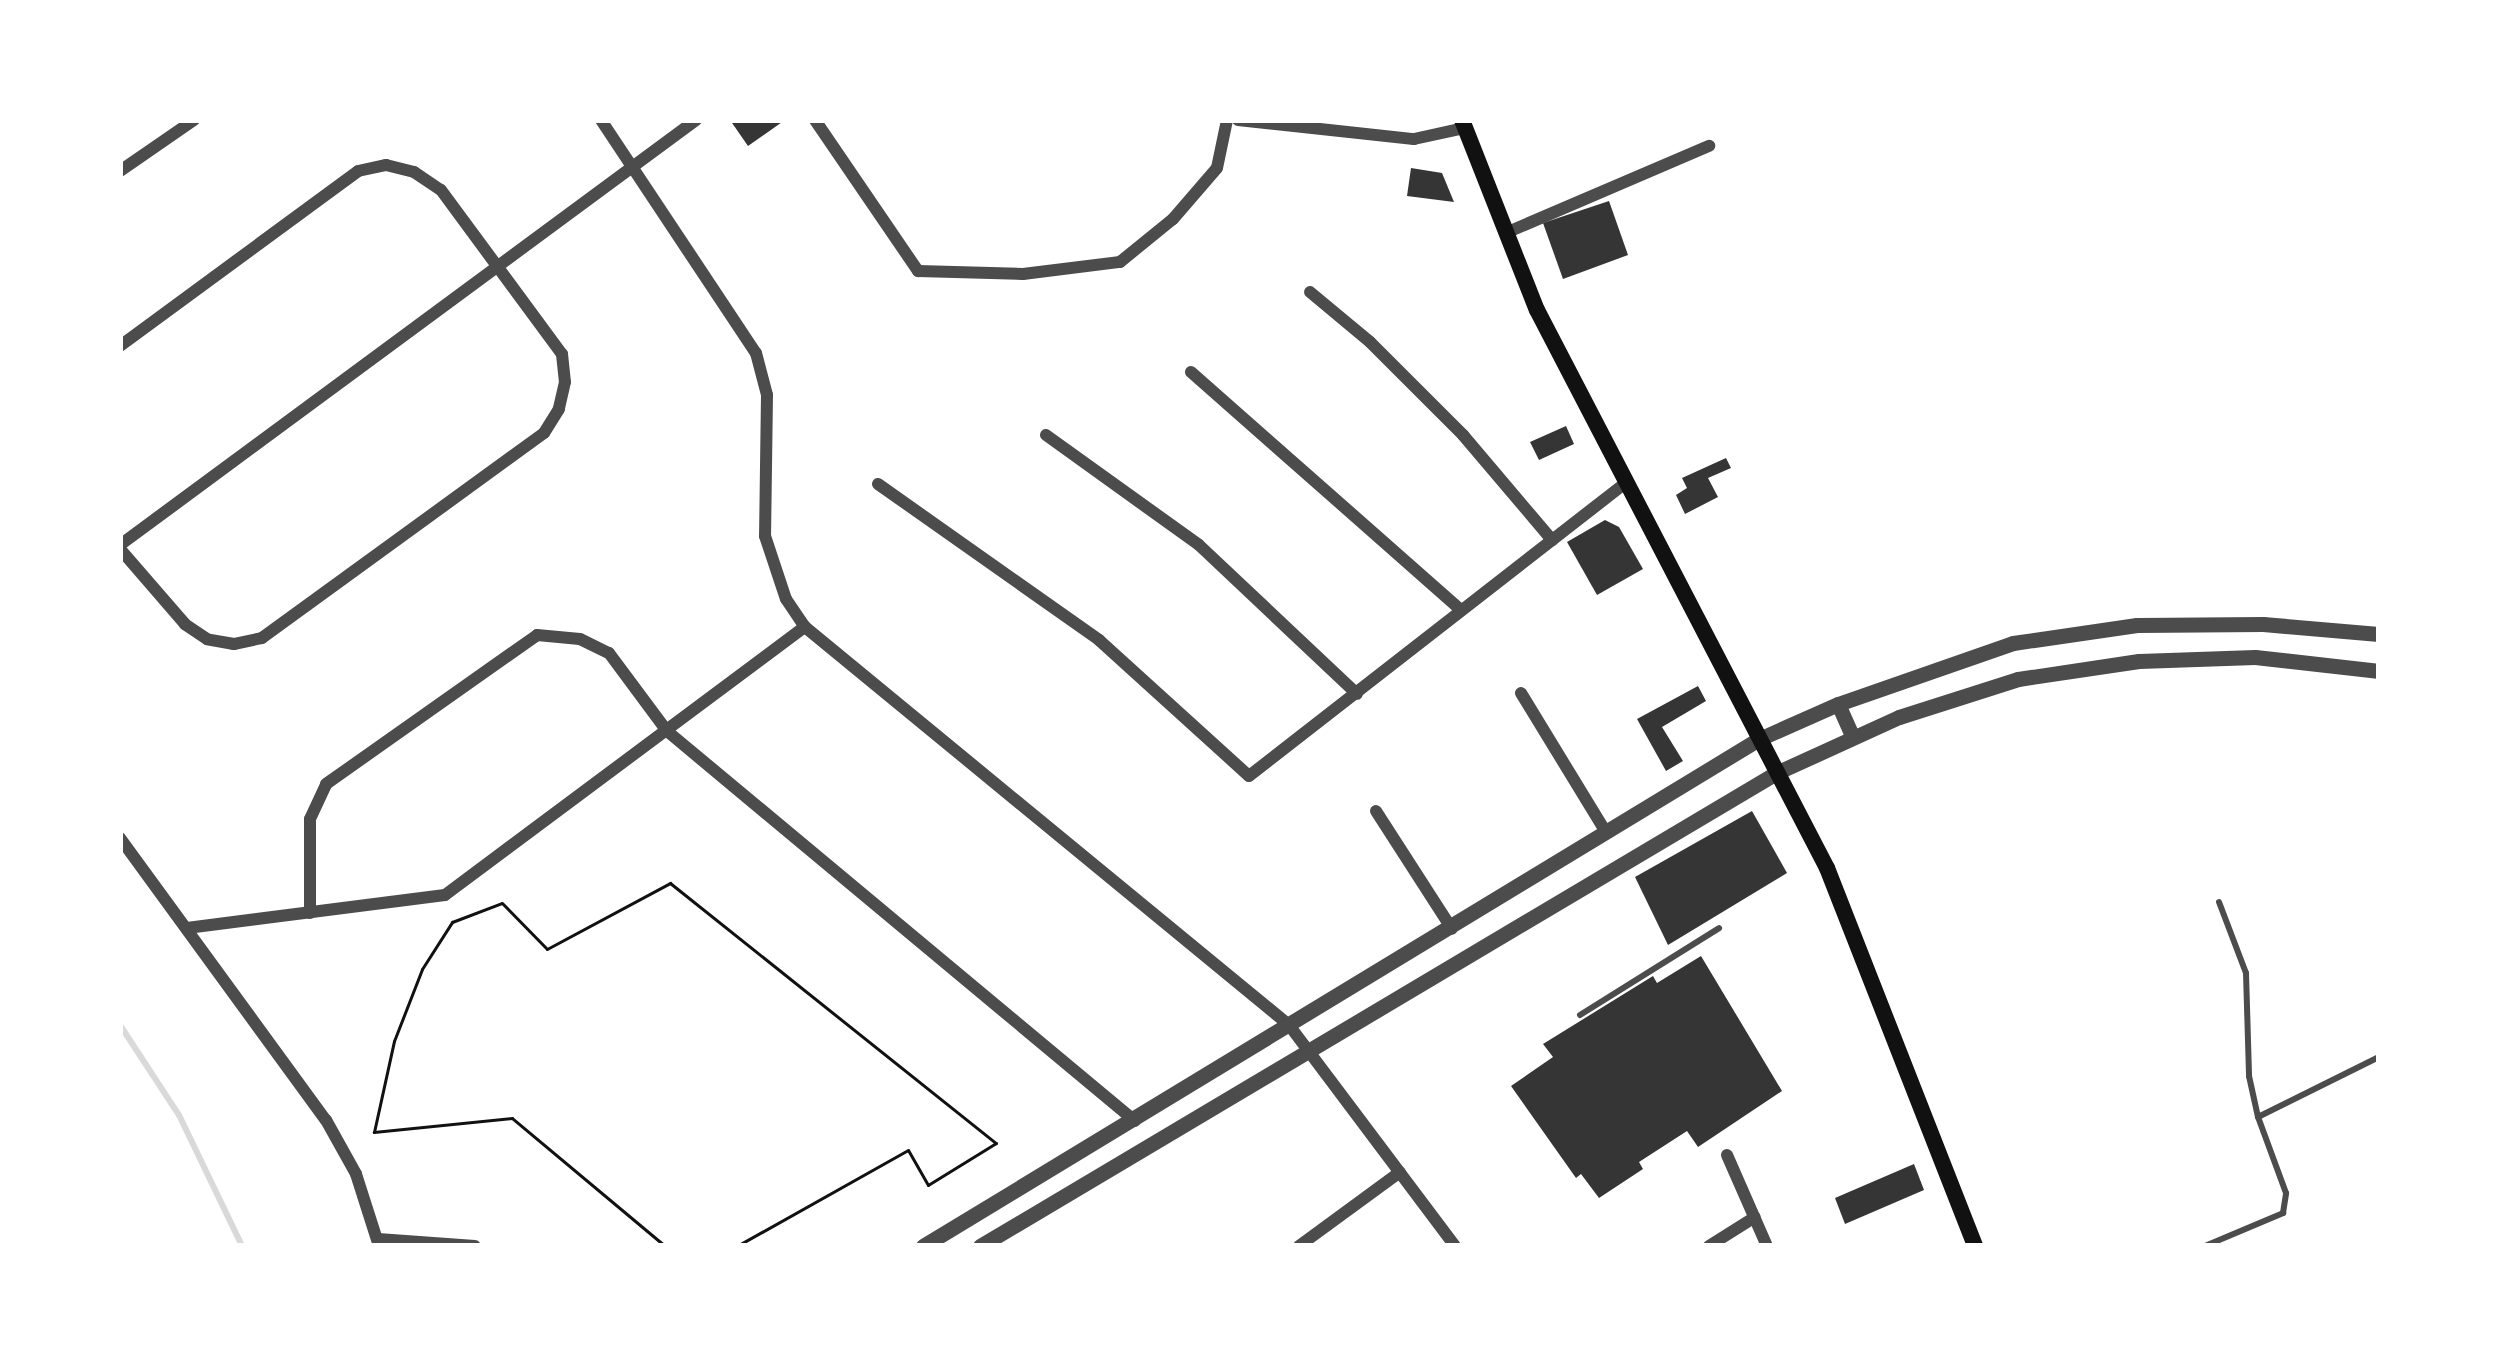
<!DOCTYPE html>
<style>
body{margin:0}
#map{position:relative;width:2499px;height:1366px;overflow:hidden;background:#fff;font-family:Signika,sans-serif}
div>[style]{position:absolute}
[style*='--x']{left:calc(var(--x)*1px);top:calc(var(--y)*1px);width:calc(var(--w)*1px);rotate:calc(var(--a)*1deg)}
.stream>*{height:6px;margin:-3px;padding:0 3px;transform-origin:3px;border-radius:3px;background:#d9d9d9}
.building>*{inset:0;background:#353535}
.path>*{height:3px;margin:-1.5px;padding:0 1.5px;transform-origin:1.5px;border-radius:1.5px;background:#111}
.service>*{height:6px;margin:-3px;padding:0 3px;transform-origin:3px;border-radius:3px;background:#4c4c4c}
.minor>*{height:12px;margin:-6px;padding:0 6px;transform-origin:6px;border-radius:6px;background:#4c4c4c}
.tertiary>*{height:15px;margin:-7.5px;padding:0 7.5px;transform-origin:7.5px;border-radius:7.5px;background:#4c4c4c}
.secondary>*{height:16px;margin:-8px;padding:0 8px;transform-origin:8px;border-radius:8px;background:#111}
span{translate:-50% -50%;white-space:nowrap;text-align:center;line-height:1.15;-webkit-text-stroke:12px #fff;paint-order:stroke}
.frame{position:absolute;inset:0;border:123px solid #fff;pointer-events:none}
</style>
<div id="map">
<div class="stream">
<i style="--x:120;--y:1025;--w:108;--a:56.8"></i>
<i style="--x:179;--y:1115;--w:145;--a:64.3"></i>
</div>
<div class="building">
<i style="clip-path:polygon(730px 120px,785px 120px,748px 146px)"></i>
<i style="clip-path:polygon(1411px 168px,1442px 173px,1454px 202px,1407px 196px)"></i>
<i style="clip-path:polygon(1609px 201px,1628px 255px,1563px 279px,1543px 223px)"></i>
<i style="clip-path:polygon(1566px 426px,1574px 444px,1539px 460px,1530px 442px)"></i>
<i style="clip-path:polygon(1726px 458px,1731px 468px,1708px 478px,1718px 497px,1685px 514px,1676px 495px,1687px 488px,1682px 478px)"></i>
<i style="clip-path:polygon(1605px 520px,1619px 527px,1643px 569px,1597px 595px,1567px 542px)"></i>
<i style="clip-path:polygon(1698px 686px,1706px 701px,1662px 727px,1683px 761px,1666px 771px,1637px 719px)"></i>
<i style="clip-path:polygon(1752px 811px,1787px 873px,1668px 945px,1635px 877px)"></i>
<i style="clip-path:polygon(1701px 956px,1782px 1091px,1698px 1147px,1687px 1131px,1639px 1162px,1643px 1169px,1599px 1198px,1581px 1174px,1576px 1178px,1511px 1086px,1553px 1057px,1543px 1044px,1653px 976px,1657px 983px)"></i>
<i style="clip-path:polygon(1914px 1164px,1924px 1190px,1845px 1224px,1835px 1198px)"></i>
</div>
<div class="path">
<i style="--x:665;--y:1246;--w:199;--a:-140.1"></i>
<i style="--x:512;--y:1118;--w:139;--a:174.2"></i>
<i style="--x:374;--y:1132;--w:93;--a:-77.6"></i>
<i style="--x:394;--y:1041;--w:77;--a:-68.7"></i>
<i style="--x:422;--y:969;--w:56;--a:-57.4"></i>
<i style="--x:452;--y:922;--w:53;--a:-20.8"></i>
<i style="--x:502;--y:903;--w:64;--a:45.6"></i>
<i style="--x:547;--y:949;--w:140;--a:-28.2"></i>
<i style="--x:670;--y:883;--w:417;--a:38.6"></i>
<i style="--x:996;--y:1143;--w:80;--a:148.3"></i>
<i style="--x:928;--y:1185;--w:40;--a:-119.7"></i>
<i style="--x:908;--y:1150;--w:196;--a:150.7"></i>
</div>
<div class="service">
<i style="--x:2219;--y:902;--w:76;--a:69.2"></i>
<i style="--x:2246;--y:973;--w:103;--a:88.3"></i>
<i style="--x:2249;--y:1076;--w:42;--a:77.6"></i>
<i style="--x:1580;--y:1015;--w:164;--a:-32"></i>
<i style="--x:2205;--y:1246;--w:85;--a:-22.9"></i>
<i style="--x:2283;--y:1213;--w:20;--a:-81"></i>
<i style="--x:2286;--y:1193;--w:81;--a:-110.2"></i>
<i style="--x:2258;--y:1117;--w:135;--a:-26.4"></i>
</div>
<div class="minor">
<i style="--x:601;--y:120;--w:280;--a:56.4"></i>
<i style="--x:756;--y:353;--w:43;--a:75.3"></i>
<i style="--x:767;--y:395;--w:141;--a:90.8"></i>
<i style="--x:765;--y:536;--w:66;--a:71.6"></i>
<i style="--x:786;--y:599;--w:34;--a:56"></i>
<i style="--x:805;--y:627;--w:627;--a:39.43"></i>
<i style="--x:1289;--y:1025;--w:276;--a:53.1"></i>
<i style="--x:815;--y:120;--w:183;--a:55.7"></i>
<i style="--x:918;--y:271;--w:105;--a:1.6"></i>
<i style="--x:1023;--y:274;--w:98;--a:-7.1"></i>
<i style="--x:1120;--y:262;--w:68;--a:-39.1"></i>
<i style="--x:1173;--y:219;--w:67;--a:-49.2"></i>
<i style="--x:1217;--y:168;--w:49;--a:-78.2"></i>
<i style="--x:1238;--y:120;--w:177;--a:6.2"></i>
<i style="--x:1414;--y:139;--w:51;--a:-12.4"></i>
<i style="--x:120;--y:171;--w:90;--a:-34.6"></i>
<i style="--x:1508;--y:232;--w:219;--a:-23.2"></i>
<i style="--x:1310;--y:292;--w:78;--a:39.8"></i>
<i style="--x:1370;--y:342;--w:132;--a:45"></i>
<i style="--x:1463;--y:435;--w:138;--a:49.7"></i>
<i style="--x:120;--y:346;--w:295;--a:-36.3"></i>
<i style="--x:358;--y:171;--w:29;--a:-12"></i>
<i style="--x:386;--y:165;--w:29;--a:14"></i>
<i style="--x:414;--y:172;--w:32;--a:34"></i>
<i style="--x:441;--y:190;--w:204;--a:53.6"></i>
<i style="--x:562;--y:354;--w:28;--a:84"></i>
<i style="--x:565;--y:382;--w:28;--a:103"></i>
<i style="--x:559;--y:409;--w:28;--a:122"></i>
<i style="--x:544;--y:433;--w:349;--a:144"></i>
<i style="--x:262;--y:638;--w:29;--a:168"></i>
<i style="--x:234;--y:644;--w:27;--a:-170"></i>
<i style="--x:207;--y:639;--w:27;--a:-146"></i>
<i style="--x:185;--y:624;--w:99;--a:-130.9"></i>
<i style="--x:1191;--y:372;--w:359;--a:41.4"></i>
<i style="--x:1046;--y:435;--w:188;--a:35.7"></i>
<i style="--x:1199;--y:545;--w:217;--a:43.3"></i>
<i style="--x:878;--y:484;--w:271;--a:35.2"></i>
<i style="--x:1099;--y:640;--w:202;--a:42.2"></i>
<i style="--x:1249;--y:776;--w:478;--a:-37.9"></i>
<i style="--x:120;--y:545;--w:716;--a:-36.42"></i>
<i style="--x:1521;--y:693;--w:163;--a:58.6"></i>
<i style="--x:1376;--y:811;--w:140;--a:57.2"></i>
<i style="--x:120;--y:838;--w:349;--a:53.9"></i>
<i style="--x:326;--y:1120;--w:62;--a:60.9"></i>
<i style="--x:356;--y:1174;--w:76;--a:72.3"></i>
<i style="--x:310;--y:913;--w:94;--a:-90"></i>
<i style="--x:310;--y:819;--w:38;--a:-65"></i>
<i style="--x:326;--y:784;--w:258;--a:-35.2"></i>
<i style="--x:537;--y:635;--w:43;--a:5.3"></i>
<i style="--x:580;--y:639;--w:32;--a:26"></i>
<i style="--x:609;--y:653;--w:97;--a:53.4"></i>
<i style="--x:667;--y:731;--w:609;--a:39.81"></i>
<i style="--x:187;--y:928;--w:260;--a:-7.3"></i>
<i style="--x:445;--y:895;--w:449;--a:-36.7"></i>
<i style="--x:1727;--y:1155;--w:99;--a:66.3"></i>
<i style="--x:378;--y:1239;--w:97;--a:4.1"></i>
<i style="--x:1299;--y:1246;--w:125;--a:-36.2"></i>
<i style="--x:1709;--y:1246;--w:54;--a:-32.2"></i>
</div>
<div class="tertiary">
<i style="--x:1838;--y:704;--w:36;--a:66"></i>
<i style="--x:923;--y:1246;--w:978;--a:-31.24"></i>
<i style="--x:1759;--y:739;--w:86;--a:-23.9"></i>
<i style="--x:1838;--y:704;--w:185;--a:-19.2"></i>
<i style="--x:2013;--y:643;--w:125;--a:-8.3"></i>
<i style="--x:2137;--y:625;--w:126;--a:-0.5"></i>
<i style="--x:2263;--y:624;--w:116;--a:4.9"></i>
<i style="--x:980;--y:1246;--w:926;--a:-30.72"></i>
<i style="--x:1776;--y:773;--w:135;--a:-24.5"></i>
<i style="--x:1899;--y:717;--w:125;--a:-17.7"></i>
<i style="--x:2018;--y:679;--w:122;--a:-8.5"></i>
<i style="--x:2139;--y:661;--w:116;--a:-2"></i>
<i style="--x:2255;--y:657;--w:125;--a:6.4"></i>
</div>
<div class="secondary">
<i style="--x:1462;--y:120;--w:204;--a:68.5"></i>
<i style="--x:1537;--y:310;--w:629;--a:62.54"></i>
<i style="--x:1827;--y:868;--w:406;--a:68.6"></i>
</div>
<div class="frame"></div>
</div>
